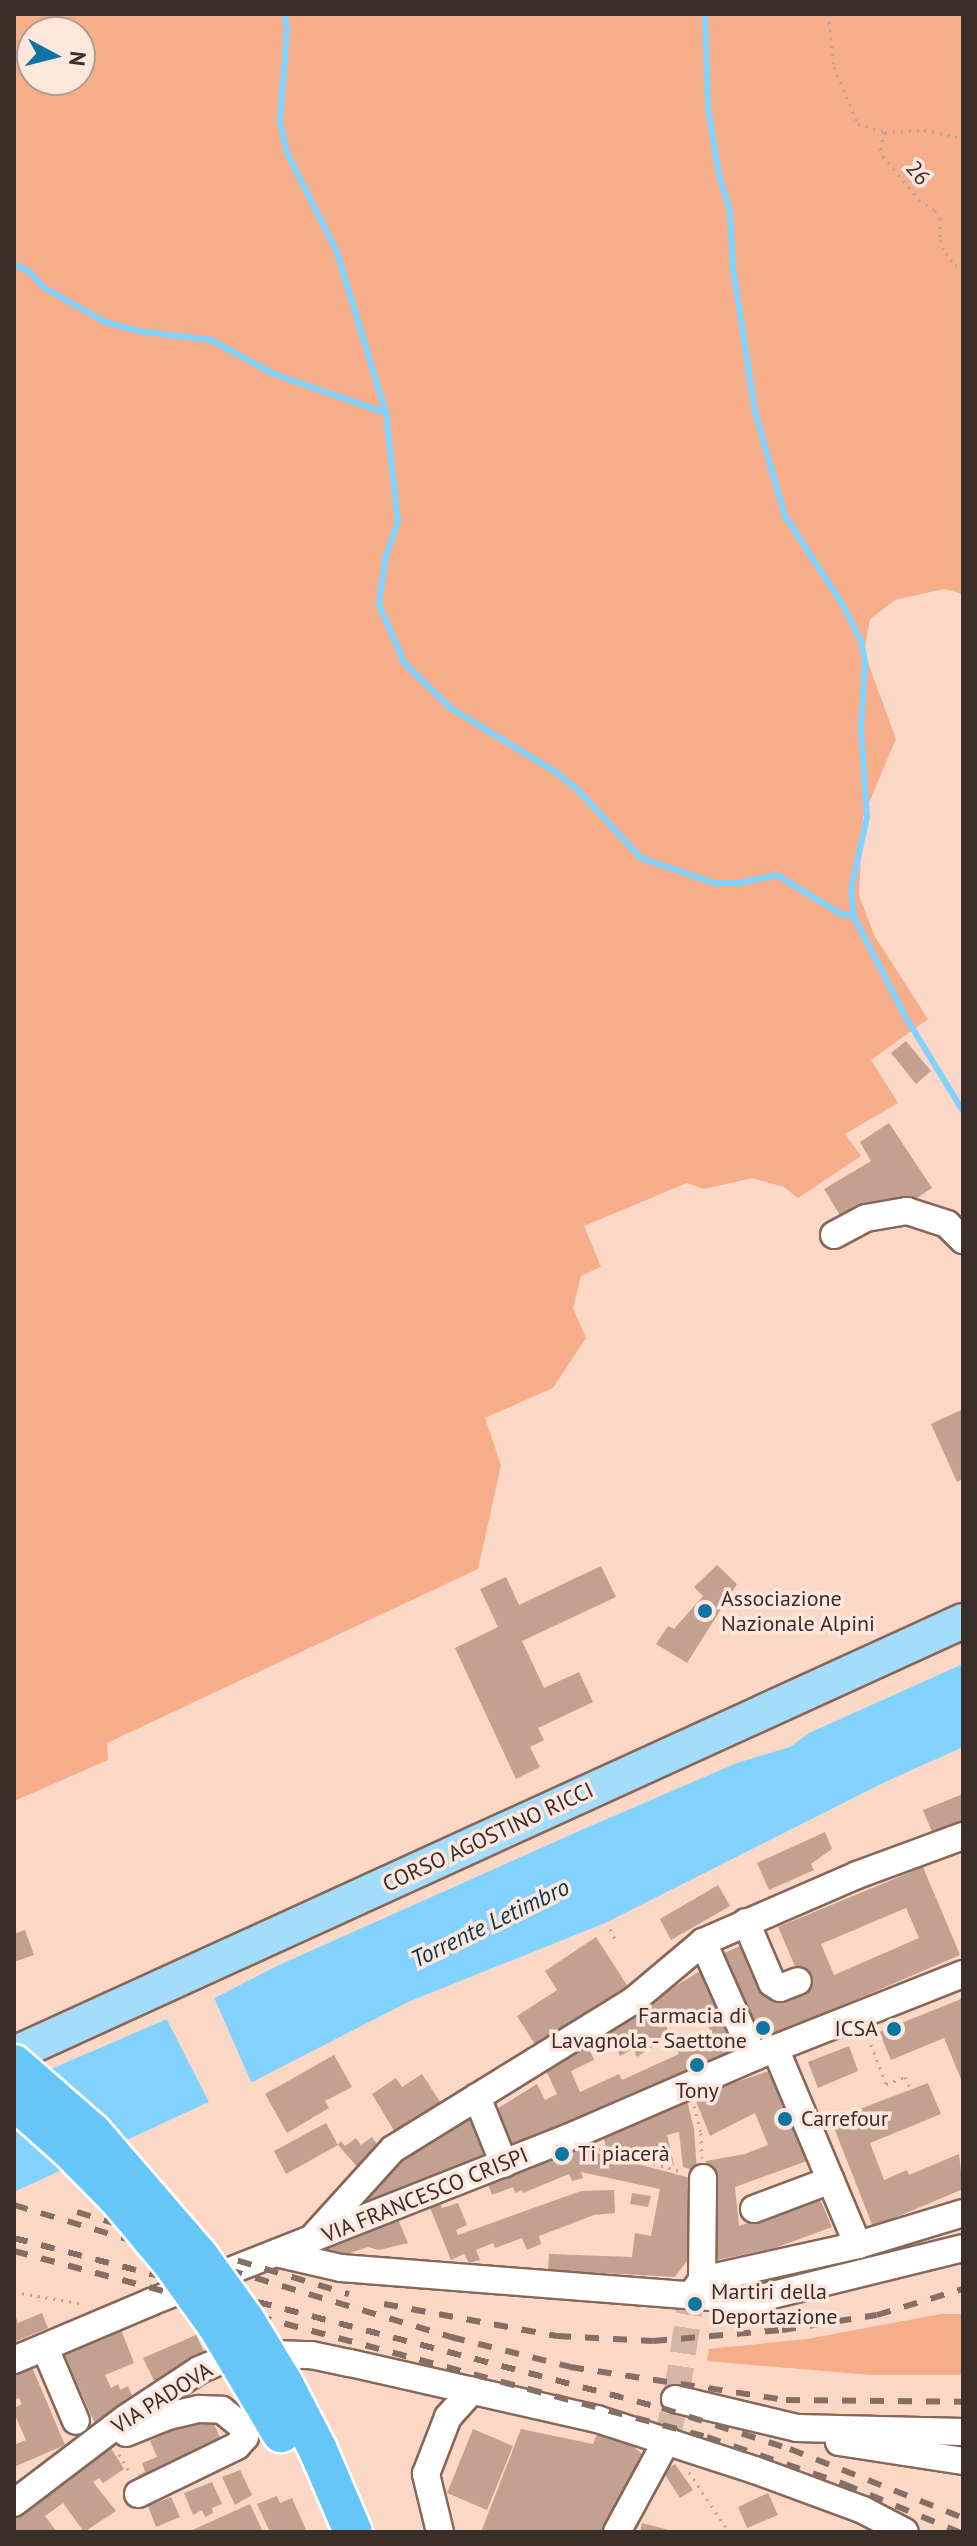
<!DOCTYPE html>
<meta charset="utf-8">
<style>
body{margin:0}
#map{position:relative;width:977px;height:2546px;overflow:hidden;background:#fbd7c6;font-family:"PT Sans",sans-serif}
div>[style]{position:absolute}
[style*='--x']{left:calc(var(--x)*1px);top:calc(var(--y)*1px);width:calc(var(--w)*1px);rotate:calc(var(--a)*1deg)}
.green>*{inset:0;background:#f5ad8a}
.water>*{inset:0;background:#82d2ff}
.pier>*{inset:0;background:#fbd7c6}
.stream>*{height:6px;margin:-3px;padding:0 3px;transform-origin:3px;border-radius:3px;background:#82d2ff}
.building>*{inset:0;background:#c3a191}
.minor-tunnel>*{height:26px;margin-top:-13px;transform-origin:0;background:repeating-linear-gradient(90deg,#d5b5a6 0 26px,transparent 0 39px)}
.path>*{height:3px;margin-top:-1.5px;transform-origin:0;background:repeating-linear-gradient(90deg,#c1a396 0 2px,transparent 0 8px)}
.roads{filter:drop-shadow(2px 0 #876758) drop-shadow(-2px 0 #876758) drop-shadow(0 2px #876758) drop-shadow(0 -2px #876758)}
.minor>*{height:26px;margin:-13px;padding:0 13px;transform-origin:13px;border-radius:13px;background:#fff}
.major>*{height:34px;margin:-17px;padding:0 17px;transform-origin:17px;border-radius:17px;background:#a4ddfb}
.rail>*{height:6px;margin-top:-3px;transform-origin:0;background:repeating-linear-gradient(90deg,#856e64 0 14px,transparent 0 28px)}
.bridges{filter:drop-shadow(2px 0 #fff) drop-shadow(-2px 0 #fff) drop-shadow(0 2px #fff) drop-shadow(0 -2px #fff)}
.highway-bridge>*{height:38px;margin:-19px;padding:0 19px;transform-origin:19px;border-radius:19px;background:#67c6f9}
.dots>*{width:22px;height:22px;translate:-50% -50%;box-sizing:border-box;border:4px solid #fde7dd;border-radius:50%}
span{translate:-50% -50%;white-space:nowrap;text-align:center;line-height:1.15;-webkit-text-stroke:7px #fde7dd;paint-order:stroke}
.street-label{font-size:22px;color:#3b2d27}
.poi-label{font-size:22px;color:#3b2d27}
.left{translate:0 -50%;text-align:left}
.right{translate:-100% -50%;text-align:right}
.water-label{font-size:24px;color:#08384e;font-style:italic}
.frame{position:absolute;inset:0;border:16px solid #3b2d27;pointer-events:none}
.north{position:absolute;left:16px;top:16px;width:80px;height:80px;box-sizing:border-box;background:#fde7dd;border:2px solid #af9d94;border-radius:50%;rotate:97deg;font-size:22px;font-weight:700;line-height:32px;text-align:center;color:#3b2d27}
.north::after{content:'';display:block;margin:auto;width:28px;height:36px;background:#0d75a0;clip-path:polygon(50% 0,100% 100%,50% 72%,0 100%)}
</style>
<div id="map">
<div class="green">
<i style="clip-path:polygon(evenodd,14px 14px,963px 14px,963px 594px,944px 589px,895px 600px,870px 619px,864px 652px,896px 739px,863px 817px,859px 895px,874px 935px,928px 1019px,871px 1060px,898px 1103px,845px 1134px,861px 1156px,798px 1198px,784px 1187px,752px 1178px,704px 1189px,687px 1183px,584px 1226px,601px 1267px,581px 1276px,573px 1308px,586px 1338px,553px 1388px,485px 1418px,501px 1465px,478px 1569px,107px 1743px,108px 1760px,14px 1801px,14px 14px,32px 32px,80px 32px,80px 80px,32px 80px,32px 32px)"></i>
<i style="clip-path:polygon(941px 2314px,963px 2314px,963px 2375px,870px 2375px,707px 2361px,709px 2349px,807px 2339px)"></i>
</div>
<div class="water">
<i style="clip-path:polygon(963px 1664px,963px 1747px,885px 1782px,605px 1923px,408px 2002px,252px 2082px,14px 2192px,14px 2085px,211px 2000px,279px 1965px,586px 1828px,737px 1763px,790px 1747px,809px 1733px)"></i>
</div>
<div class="pier">
<i style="clip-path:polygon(213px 1995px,253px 2086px,211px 2106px,165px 2016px)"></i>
</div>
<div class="stream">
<i style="--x:285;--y:14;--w:16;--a:83"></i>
<i style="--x:287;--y:30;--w:92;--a:94.4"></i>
<i style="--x:280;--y:122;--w:32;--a:77"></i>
<i style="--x:287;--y:153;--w:111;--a:63.2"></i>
<i style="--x:337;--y:252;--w:168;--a:73.1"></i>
<i style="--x:386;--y:413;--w:109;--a:83.7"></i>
<i style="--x:398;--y:521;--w:40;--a:108.9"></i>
<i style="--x:385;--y:559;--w:46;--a:97.4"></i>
<i style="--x:379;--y:605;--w:64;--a:66.2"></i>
<i style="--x:405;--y:664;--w:65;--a:43.8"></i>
<i style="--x:452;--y:709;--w:119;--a:31.3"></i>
<i style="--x:554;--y:771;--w:29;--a:38"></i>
<i style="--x:577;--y:789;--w:94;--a:47.2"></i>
<i style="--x:641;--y:858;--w:77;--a:18.9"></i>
<i style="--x:714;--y:883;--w:25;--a:0"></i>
<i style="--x:739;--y:883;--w:39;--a:-12"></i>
<i style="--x:777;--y:875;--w:73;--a:31.5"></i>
<i style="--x:839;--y:913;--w:16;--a:15"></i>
<i style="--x:705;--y:14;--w:94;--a:88.2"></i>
<i style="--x:708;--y:108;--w:68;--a:80.7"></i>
<i style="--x:719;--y:175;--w:38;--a:73"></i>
<i style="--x:730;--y:211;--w:57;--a:87"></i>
<i style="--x:733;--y:268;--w:146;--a:81.3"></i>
<i style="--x:755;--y:412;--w:108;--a:73.9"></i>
<i style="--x:785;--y:516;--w:106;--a:56.9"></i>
<i style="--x:843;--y:605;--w:40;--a:63.4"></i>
<i style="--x:861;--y:641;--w:21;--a:79"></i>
<i style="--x:865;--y:662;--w:67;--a:93.4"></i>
<i style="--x:861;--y:729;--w:88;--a:86.1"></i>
<i style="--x:867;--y:817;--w:75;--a:102.4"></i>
<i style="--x:851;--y:890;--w:27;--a:84"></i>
<i style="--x:854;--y:917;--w:111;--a:62.7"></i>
<i style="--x:905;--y:1016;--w:111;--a:58.6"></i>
<i style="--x:14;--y:264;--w:18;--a:27"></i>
<i style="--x:30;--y:272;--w:20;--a:49"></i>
<i style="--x:43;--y:287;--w:71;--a:29.4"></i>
<i style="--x:105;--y:322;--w:34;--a:15"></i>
<i style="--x:138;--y:331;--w:74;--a:7"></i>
<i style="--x:211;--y:340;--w:72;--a:28.4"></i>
<i style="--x:274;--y:374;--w:119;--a:19.2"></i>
</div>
<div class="building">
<i style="clip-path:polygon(906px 1041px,931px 1071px,916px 1084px,891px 1053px)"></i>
<i style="clip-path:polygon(889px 1123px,932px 1188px,917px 1198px,902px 1198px,844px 1222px,824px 1189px,871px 1161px,860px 1142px)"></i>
<i style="clip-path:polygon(963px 1409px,963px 1479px,957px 1482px,931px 1424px)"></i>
<i style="clip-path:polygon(717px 1565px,737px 1584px,687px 1663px,656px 1644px,668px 1626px,674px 1629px,703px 1596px,694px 1587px)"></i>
<i style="clip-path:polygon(601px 1566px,616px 1597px,522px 1641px,544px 1688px,579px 1672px,593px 1702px,538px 1728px,544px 1740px,530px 1747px,540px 1767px,516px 1779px,455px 1648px,498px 1627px,480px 1589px,506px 1577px,519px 1605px)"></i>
<i style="clip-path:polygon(963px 1794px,963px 1820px,932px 1832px,923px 1810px)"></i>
<i style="clip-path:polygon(825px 1832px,832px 1849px,811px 1864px,814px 1870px,769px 1890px,757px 1863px)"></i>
<i style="clip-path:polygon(evenodd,923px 1867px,960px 1955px,759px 2041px,722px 1954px,747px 1943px,772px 2001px,804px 1987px,778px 1927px,923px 1867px,906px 1908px,919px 1938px,834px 1975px,821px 1944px,906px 1908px)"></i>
<i style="clip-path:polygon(718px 1885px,730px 1906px,671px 1940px,660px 1919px)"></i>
<i style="clip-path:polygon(25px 1930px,34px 1955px,14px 1962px,14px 1934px)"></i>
<i style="clip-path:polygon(596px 1937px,630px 1990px,538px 2049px,517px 2016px,557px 1990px,545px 1971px)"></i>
<i style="clip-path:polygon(700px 1971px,737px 2050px,506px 2152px,490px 2113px,537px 2084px,545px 2100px,557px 2094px,544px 2066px,588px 2046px,594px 2060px,571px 2071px,580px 2092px,619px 2074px,622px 2080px,679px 2054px,676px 2048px,711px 2032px,704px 2017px,694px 2023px,689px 2016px,666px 2026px,670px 2035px,637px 2057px,633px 2049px,620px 2056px,606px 2029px)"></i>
<i style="clip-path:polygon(961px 1999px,963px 2084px,944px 2038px,891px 2060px,879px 2032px)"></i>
<i style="clip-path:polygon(849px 2046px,858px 2071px,818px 2088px,808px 2062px)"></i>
<i style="clip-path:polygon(334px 2055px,352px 2087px,325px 2101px,329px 2108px,287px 2133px,265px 2094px)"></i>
<i style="clip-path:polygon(769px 2071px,807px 2161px,735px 2187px,739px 2226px,819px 2197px,832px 2227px,775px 2248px,712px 2261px,706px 2161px,745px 2154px,768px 2145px,755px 2113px,710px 2136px,694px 2096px)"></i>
<i style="clip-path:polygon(422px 2074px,442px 2105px,396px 2134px,372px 2094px,396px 2078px,402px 2087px)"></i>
<i style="clip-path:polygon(928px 2083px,941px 2114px,870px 2143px,884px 2180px,907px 2170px,909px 2175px,959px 2154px,963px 2189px,873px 2227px,831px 2120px)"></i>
<i style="clip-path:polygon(687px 2100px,694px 2129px,697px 2171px,683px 2167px,679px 2132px,667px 2135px,674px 2165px,606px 2147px,603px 2136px)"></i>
<i style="clip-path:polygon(476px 2113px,494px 2156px,359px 2211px,355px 2203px,398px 2157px)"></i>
<i style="clip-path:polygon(326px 2123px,338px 2145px,341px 2141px,345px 2146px,356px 2138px,361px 2145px,372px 2137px,379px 2147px,360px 2170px,338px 2145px,286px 2174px,274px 2151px)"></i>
<i style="clip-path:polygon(574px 2147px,690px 2178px,693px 2191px,688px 2214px,695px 2250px,675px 2277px,548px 2270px,549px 2254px,632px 2257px,635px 2233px,651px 2236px,660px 2189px,581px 2172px,583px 2178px,572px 2181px,569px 2174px,523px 2193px,522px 2190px,515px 2193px,513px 2187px,492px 2195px,487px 2182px)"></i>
<i style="clip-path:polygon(614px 2190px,615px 2213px,594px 2215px,539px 2236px,541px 2244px,527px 2250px,522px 2238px,495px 2248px,493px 2243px,476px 2250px,480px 2260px,469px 2263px,464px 2254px,451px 2260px,429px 2205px,439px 2201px,442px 2208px,458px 2203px,467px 2225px,456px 2230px,458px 2235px,581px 2191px)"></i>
<i style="clip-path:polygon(632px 2193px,651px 2196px,648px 2207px,630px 2204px)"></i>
<i style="clip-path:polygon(397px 2217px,408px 2243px,379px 2250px,368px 2247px,350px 2253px,326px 2253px,323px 2244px)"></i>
<i style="clip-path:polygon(14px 2312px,18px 2323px,42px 2313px,48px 2328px,14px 2342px)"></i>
<i style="clip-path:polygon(120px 2327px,134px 2363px,105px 2375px,111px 2388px,118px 2384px,120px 2390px,128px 2386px,135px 2403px,97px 2428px,62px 2350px)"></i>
<i style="clip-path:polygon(196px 2335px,206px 2355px,156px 2385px,143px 2358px)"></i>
<i style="clip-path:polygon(32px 2367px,65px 2445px,14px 2467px,14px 2445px,26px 2440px,14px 2413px,14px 2408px,22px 2404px,19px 2398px,14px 2400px,14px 2375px)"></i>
<i style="clip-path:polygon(213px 2421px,221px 2440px,168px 2462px,173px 2474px,143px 2487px,138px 2475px,145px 2472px,142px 2463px,157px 2457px,150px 2441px,183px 2425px)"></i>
<i style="clip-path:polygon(473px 2429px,513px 2446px,487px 2510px,447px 2493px)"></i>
<i style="clip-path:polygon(521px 2429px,593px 2444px,599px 2430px,620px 2436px,646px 2457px,619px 2498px,603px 2532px,481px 2532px)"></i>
<i style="clip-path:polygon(111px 2448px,124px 2469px,103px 2483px,99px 2478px,93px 2482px,116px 2511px,84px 2532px,63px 2503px,45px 2516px,57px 2532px,14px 2532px,14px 2516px)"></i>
<i style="clip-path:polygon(675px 2464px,693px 2490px,680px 2498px,663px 2472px)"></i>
<i style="clip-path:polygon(240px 2470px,252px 2495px,235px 2505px,222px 2477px)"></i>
<i style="clip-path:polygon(212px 2482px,222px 2504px,212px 2508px,213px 2513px,205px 2517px,202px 2510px,193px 2515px,184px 2493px)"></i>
<i style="clip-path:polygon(768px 2493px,778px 2515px,747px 2528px,738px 2507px)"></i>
<i style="clip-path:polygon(277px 2496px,280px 2503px,292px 2498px,307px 2532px,270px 2532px,257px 2504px)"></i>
<i style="clip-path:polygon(171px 2497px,180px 2517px,156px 2527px,148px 2506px)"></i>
<i style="clip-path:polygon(250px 2504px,263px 2532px,188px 2532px)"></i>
<i style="clip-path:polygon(642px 2523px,673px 2531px,672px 2532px,640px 2532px)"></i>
</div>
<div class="minor-tunnel">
<i style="--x:677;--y:2392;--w:99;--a:-81.3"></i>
<i style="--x:667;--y:2440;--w:34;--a:-78"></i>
</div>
<div class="path">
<i style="--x:828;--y:14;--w:53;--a:83.5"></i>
<i style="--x:834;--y:67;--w:62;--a:67.2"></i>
<i style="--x:858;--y:124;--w:28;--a:17"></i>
<i style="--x:885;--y:132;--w:39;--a:-3"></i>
<i style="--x:924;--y:130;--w:40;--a:12"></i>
<i style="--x:885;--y:132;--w:17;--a:107"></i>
<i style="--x:880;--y:148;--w:9;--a:69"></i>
<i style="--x:883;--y:156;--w:57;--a:50.7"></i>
<i style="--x:919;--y:200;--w:19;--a:32"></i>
<i style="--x:935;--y:210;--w:10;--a:61"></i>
<i style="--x:940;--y:219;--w:21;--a:90"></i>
<i style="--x:940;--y:240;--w:14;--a:65"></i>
<i style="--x:946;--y:253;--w:15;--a:53"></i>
<i style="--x:955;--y:265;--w:9;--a:21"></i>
<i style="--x:610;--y:1929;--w:16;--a:63"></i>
<i style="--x:868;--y:2037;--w:50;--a:69"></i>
<i style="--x:886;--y:2084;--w:20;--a:-20"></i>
<i style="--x:905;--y:2077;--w:13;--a:67"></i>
<i style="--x:694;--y:2106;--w:28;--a:75"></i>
<i style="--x:701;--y:2133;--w:25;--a:88"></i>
<i style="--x:599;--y:2149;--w:85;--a:15"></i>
<i style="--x:14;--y:2292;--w:72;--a:9.6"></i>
<i style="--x:119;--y:2454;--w:21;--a:61"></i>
<i style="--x:689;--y:2472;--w:72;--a:56.3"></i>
</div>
<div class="roads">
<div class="minor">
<i style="--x:834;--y:1235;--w:36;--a:-28"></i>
<i style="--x:866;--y:1218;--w:42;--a:-9.7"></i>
<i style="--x:907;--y:1211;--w:42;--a:18"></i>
<i style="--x:947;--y:1224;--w:23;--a:45"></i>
<i style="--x:746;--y:1922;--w:66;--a:66.9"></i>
<i style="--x:772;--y:1983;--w:9;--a:32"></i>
<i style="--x:780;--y:1988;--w:19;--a:-21"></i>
<i style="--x:703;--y:1942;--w:126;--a:66.1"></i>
<i style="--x:775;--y:2048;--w:214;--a:67.2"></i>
<i style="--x:477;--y:2097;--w:72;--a:68.1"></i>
<i style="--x:754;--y:2209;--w:82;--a:-20.6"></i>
<i style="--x:315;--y:2235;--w:116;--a:-47.8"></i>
<i style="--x:393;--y:2149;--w:283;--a:-31.7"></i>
<i style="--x:634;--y:2000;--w:90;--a:-40"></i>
<i style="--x:703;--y:1942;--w:168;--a:-23.5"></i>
<i style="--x:857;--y:1875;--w:113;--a:-20.2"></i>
<i style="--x:276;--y:2253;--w:67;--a:13"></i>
<i style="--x:341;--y:2268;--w:412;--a:4.5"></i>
<i style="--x:752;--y:2300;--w:217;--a:-13.8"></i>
<i style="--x:702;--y:2280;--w:102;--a:-89.4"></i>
<i style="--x:692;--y:2294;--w:17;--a:-54"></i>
<i style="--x:702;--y:2280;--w:160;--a:-12.6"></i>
<i style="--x:858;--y:2245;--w:110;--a:-16.9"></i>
<i style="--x:45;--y:2348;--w:79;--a:67"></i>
<i style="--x:14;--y:2360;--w:149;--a:-22.9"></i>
<i style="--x:151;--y:2302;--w:445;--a:-21.5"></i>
<i style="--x:565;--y:2139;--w:219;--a:-23.4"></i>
<i style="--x:766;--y:2052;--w:212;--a:-21.6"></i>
<i style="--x:675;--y:2399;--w:125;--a:13.4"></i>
<i style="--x:797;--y:2428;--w:166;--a:1.4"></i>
<i style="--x:126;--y:2433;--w:45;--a:-22"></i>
<i style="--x:168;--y:2416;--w:32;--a:-13"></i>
<i style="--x:199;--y:2409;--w:23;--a:2"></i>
<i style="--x:222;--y:2410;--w:28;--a:39"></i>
<i style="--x:244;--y:2428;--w:9;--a:84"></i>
<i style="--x:245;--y:2437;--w:12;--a:132"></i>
<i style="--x:237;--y:2446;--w:110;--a:154.1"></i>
<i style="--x:839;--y:2442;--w:125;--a:8.7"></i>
<i style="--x:14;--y:2503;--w:141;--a:-37.2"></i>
<i style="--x:126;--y:2418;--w:87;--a:-33.3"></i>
<i style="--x:199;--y:2370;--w:39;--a:-23"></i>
<i style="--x:235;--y:2355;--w:39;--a:-1"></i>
<i style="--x:274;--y:2354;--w:37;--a:2"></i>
<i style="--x:311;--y:2355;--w:40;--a:12"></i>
<i style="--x:350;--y:2363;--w:253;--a:12.8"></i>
<i style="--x:597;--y:2419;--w:166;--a:17.9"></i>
<i style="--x:755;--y:2470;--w:115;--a:20.3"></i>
<i style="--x:863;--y:2510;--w:47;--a:27.6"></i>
<i style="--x:440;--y:2532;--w:60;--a:-103.6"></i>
<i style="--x:426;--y:2474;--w:61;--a:-68.9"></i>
<i style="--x:448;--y:2417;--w:36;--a:-48"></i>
<i style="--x:617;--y:2532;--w:105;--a:-61.5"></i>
</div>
<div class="major">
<i style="--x:14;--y:2054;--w:1043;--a:-24.53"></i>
</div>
</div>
<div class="rail">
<i style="--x:14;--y:2205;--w:457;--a:16.8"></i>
<i style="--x:451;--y:2337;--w:123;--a:14.1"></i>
<i style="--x:570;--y:2367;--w:219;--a:8.7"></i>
<i style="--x:786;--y:2400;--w:177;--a:0.6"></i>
<i style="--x:77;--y:2212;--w:284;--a:16.8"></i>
<i style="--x:14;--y:2238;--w:670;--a:14.7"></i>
<i style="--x:662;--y:2408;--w:134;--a:17.8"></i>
<i style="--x:790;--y:2449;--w:186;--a:21.7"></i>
<i style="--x:14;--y:2251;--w:718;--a:15.02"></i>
<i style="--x:707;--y:2437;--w:145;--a:18.9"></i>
<i style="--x:844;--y:2484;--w:125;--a:22.7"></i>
<i style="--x:384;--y:2304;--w:176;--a:10.5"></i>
<i style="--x:557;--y:2336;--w:96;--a:3"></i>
<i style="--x:653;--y:2341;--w:129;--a:-4.9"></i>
<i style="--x:782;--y:2330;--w:96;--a:-9"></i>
<i style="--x:877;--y:2315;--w:90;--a:-16.8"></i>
</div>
<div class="bridges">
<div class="highway-bridge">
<i style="--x:14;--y:2064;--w:103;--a:41.1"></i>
<i style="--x:92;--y:2132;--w:164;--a:49.2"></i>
<i style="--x:199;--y:2256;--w:80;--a:54.1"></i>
<i style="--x:246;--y:2321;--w:74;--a:58.9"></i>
<i style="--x:284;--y:2384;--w:74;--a:62.7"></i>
<i style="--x:318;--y:2450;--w:89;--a:66.9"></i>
<i style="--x:14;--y:2100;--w:74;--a:41.7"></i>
<i style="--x:69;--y:2149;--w:74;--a:45.5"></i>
<i style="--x:121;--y:2202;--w:78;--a:50.2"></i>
<i style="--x:171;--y:2262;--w:79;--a:54.3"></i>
<i style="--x:217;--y:2326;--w:125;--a:59.1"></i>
</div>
</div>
<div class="dots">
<i style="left:705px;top:1611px;background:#0d75a0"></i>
<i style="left:763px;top:2028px;background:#0d75a0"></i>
<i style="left:894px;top:2029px;background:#0d75a0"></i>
<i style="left:697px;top:2065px;background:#0d75a0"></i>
<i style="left:785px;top:2119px;background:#0d75a0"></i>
<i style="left:562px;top:2154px;background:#0d75a0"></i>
<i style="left:695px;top:2304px;background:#0d75a0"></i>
</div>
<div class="street-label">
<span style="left:918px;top:173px;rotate:50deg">26</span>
<span style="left:488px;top:1837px;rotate:-25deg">CORSO AGOSTINO RICCI</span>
<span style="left:425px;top:2195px;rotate:-22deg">VIA FRANCESCO CRISPI</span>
<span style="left:162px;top:2398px;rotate:-32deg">VIA PADOVA</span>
</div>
<div class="poi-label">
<span class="left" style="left:721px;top:1611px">Associazione<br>Nazionale Alpini</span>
<span class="right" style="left:747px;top:2028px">Farmacia di<br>Lavagnola - Saettone</span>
<span class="right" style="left:878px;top:2029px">ICSA</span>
<span style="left:697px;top:2091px">Tony</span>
<span class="left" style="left:801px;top:2119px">Carrefour</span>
<span class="left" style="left:578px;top:2154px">Ti piacerà</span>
<span class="left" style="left:711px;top:2304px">Martiri della<br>Deportazione</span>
</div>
<div class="water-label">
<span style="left:490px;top:1923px;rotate:-26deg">Torrente Letimbro</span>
</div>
<div class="frame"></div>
<div class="north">N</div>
</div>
